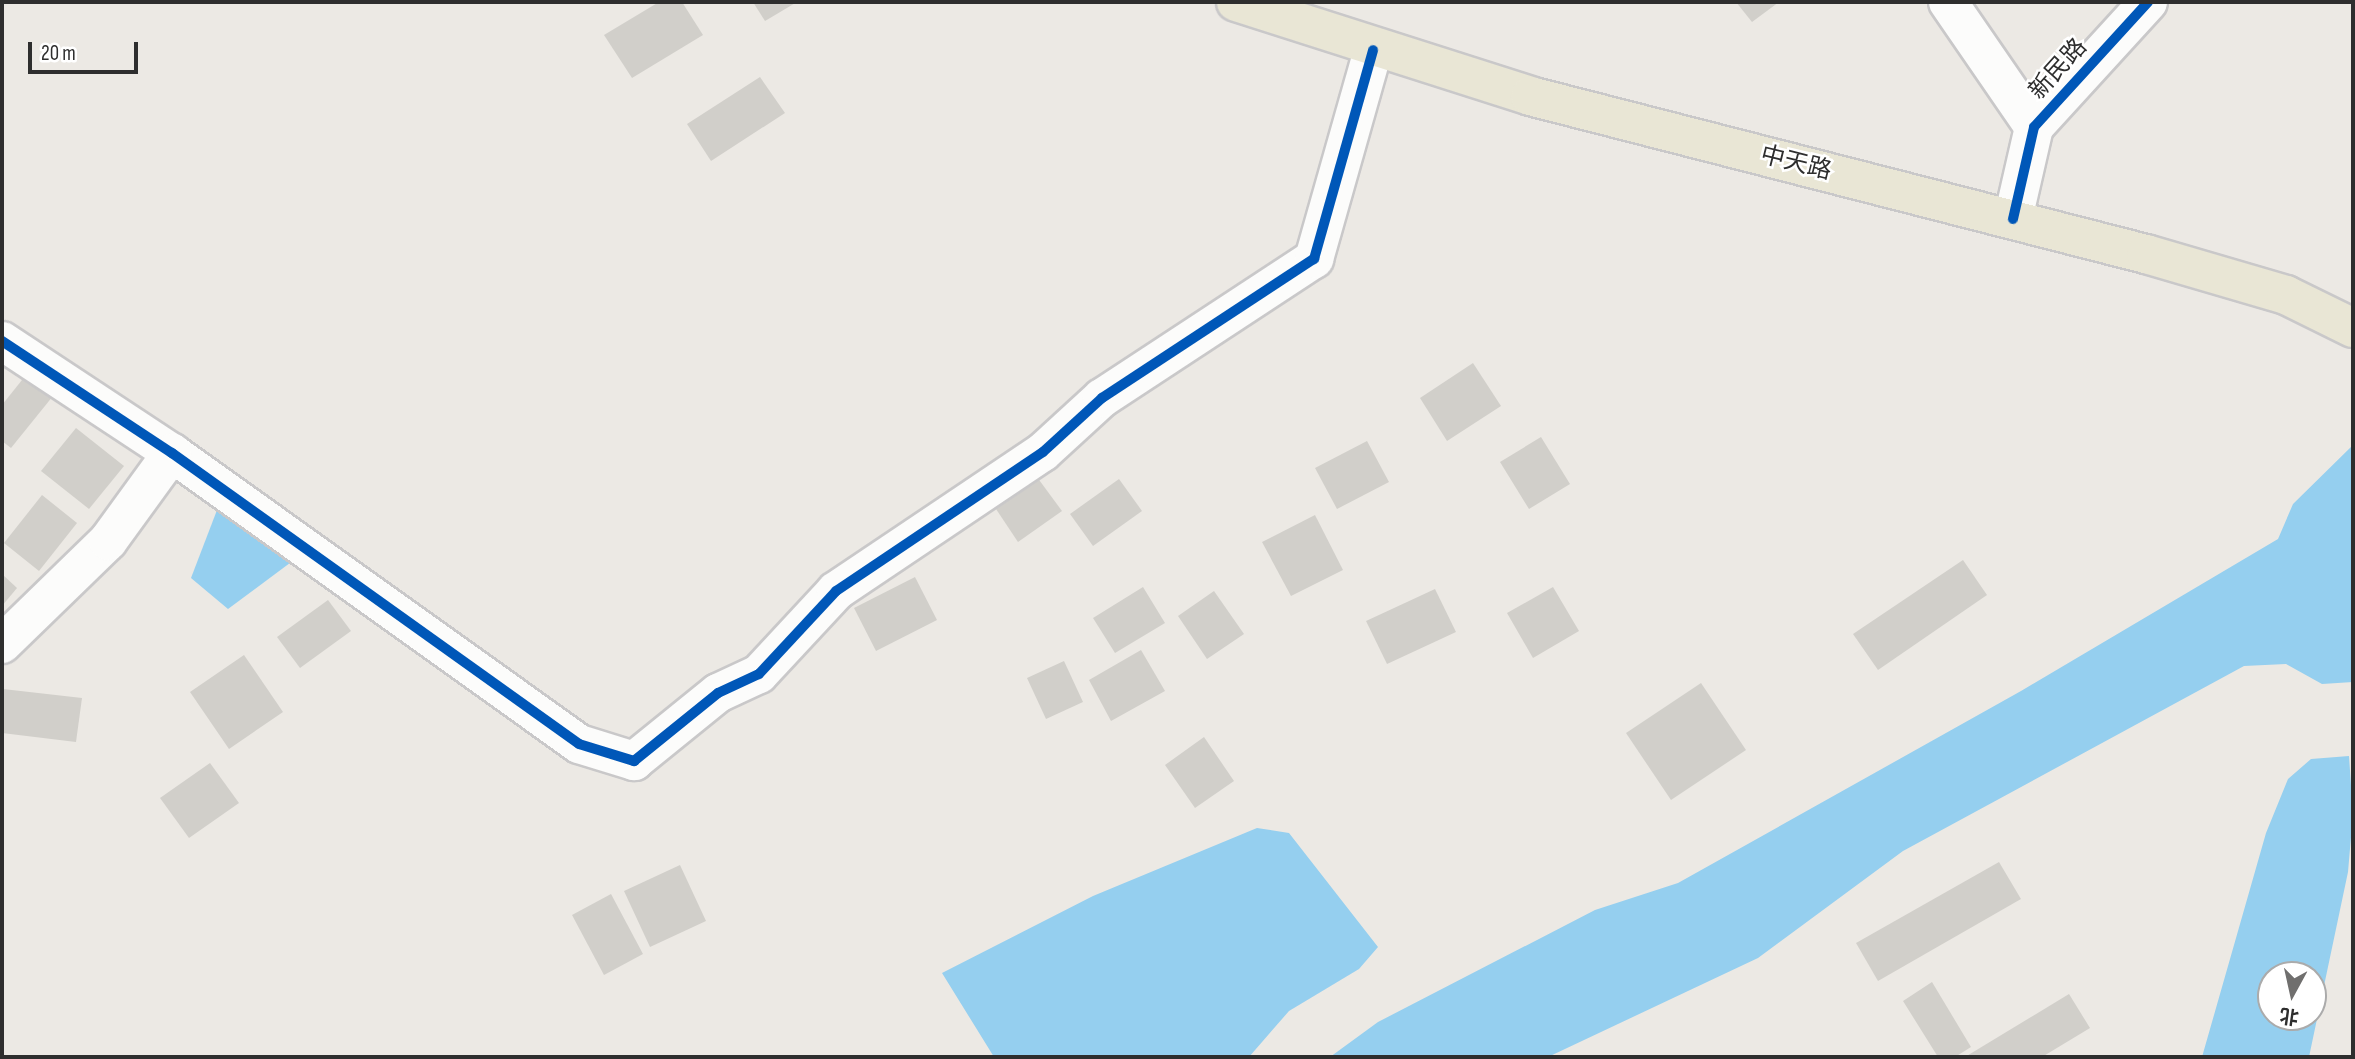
<!DOCTYPE html>
<meta charset="utf-8">
<style>
body{margin:0}
#map{position:relative;width:2355px;height:1059px;overflow:hidden;background:#ece9e4;font-family:"Sofia Sans Condensed","Noto Sans SC",sans-serif}
div>[style]{position:absolute}
[style*='--x']{left:calc(var(--x)*1px);top:calc(var(--y)*1px);width:calc(var(--w)*1px);rotate:calc(var(--a)*1deg)}
.water>*{inset:0;background:#95cfef}
.building>*{inset:0;background:#d1cfca}
.roads{filter:drop-shadow(2px 0 #c9c8c9) drop-shadow(-2px 0 #c9c8c9) drop-shadow(0 2px #c9c8c9) drop-shadow(0 -2px #c9c8c9)}
.minor>*{height:38px;margin:-19px;padding:0 19px;transform-origin:19px;border-radius:19px;background:#fcfcfb}
.major>*{height:38px;margin:-19px;padding:0 19px;transform-origin:19px;border-radius:19px;background:#e9e6d5}
.cycleway>*{height:10px;margin:-5px;padding:0 5px;transform-origin:5px;border-radius:5px;background:#0057b8}
span{translate:-50% -50%;white-space:nowrap;text-align:center;line-height:1.15;-webkit-text-stroke:5px #fff;paint-order:stroke}
.street-label{font-size:24px;color:#2e2e2e}
.frame{position:absolute;inset:0;border:4px solid #2e2e2e;pointer-events:none}
.north{position:absolute;left:2257px;top:961px;width:70px;height:70px;box-sizing:border-box;background:#fff;border:2px solid #ababab;border-radius:50%;rotate:188deg;font-size:19px;font-weight:700;line-height:28px;text-align:center;color:#2e2e2e}
.north::after{content:'';display:block;margin:auto;width:24px;height:32px;background:#706f6e;clip-path:polygon(50% 0,100% 100%,50% 72%,0 100%)}
.scale{position:absolute;left:28px;top:42px;width:110px;height:32px;box-sizing:border-box;border:4px solid #2e2e2e;border-top:0;padding-left:9px;font-size:21px;line-height:24px;white-space:nowrap;color:#2e2e2e;-webkit-text-stroke:5px #fff;paint-order:stroke}
</style>
<div id="map">
<div class="water">
<i style="clip-path:polygon(2353px 445px,2353px 682px,2322px 684px,2286px 664px,2244px 666px,1903px 851px,1758px 958px,1548px 1057px,1330px 1057px,1378px 1022px,1595px 910px,1678px 883px,2021px 691px,2278px 539px,2293px 504px)"></i>
<i style="clip-path:polygon(222px 497px,302px 554px,228px 609px,191px 578px)"></i>
<i style="clip-path:polygon(evenodd,2349px 756px,2353px 814px,2348px 872px,2309px 1057px,2202px 1057px,2266px 833px,2288px 779px,2311px 759px,2349px 756px,2271px 975px,2313px 975px,2313px 1017px,2271px 1017px,2271px 975px)"></i>
<i style="clip-path:polygon(1257px 828px,1289px 833px,1378px 947px,1359px 969px,1289px 1011px,1249px 1057px,994px 1057px,942px 973px,1093px 896px)"></i>
</div>
<div class="building">
<i style="clip-path:polygon(659px 2px,682px 2px,703px 35px,632px 78px,604px 35px)"></i>
<i style="clip-path:polygon(753px 2px,797px 2px,765px 21px)"></i>
<i style="clip-path:polygon(1736px 2px,1779px 2px,1752px 22px)"></i>
<i style="clip-path:polygon(760px 77px,785px 113px,711px 161px,687px 124px)"></i>
<i style="clip-path:polygon(1473px 363px,1501px 406px,1447px 441px,1420px 398px)"></i>
<i style="clip-path:polygon(26px 375px,53px 396px,11px 448px,2px 441px,2px 405px)"></i>
<i style="clip-path:polygon(76px 428px,124px 466px,89px 509px,41px 471px)"></i>
<i style="clip-path:polygon(1541px 437px,1570px 484px,1529px 509px,1500px 462px)"></i>
<i style="clip-path:polygon(1367px 441px,1389px 482px,1337px 509px,1315px 468px)"></i>
<i style="clip-path:polygon(1034px 473px,1062px 511px,1018px 542px,992px 503px)"></i>
<i style="clip-path:polygon(1119px 479px,1142px 511px,1093px 546px,1070px 514px)"></i>
<i style="clip-path:polygon(42px 495px,77px 523px,39px 571px,4px 543px)"></i>
<i style="clip-path:polygon(1315px 515px,1343px 570px,1291px 596px,1262px 542px)"></i>
<i style="clip-path:polygon(1963px 560px,1987px 595px,1878px 670px,1853px 634px)"></i>
<i style="clip-path:polygon(2px 574px,17px 588px,2px 606px)"></i>
<i style="clip-path:polygon(915px 577px,937px 620px,876px 651px,854px 608px)"></i>
<i style="clip-path:polygon(1143px 587px,1165px 623px,1115px 653px,1093px 618px)"></i>
<i style="clip-path:polygon(1553px 587px,1579px 631px,1533px 658px,1507px 613px)"></i>
<i style="clip-path:polygon(1435px 589px,1456px 632px,1387px 664px,1366px 621px)"></i>
<i style="clip-path:polygon(1214px 591px,1244px 634px,1207px 659px,1178px 616px)"></i>
<i style="clip-path:polygon(328px 600px,351px 631px,300px 668px,277px 637px)"></i>
<i style="clip-path:polygon(1141px 650px,1165px 691px,1111px 721px,1089px 680px)"></i>
<i style="clip-path:polygon(244px 655px,283px 712px,229px 749px,190px 692px)"></i>
<i style="clip-path:polygon(1064px 661px,1083px 702px,1046px 719px,1027px 678px)"></i>
<i style="clip-path:polygon(1701px 683px,1746px 750px,1671px 800px,1626px 733px)"></i>
<i style="clip-path:polygon(3px 689px,82px 698px,76px 742px,2px 733px)"></i>
<i style="clip-path:polygon(1204px 737px,1234px 781px,1195px 808px,1165px 765px)"></i>
<i style="clip-path:polygon(210px 763px,239px 803px,189px 838px,160px 798px)"></i>
<i style="clip-path:polygon(1999px 862px,2021px 899px,1878px 981px,1856px 943px)"></i>
<i style="clip-path:polygon(680px 865px,706px 921px,650px 947px,624px 891px)"></i>
<i style="clip-path:polygon(611px 894px,643px 954px,604px 975px,572px 915px)"></i>
<i style="clip-path:polygon(1932px 982px,1971px 1047px,1955px 1057px,1938px 1057px,1903px 1001px)"></i>
<i style="clip-path:polygon(2069px 994px,2090px 1028px,2042px 1057px,1965px 1057px)"></i>
</div>
<div class="roads">
<div class="minor">
<i style="--x:1948;--y:2;--w:152;--a:55.5"></i>
<i style="--x:2013;--y:219;--w:94;--a:-77.1"></i>
<i style="--x:2034;--y:127;--w:169;--a:-47.6"></i>
<i style="--x:2;--y:341;--w:204;--a:33.4"></i>
<i style="--x:172;--y:453;--w:500;--a:35.56"></i>
<i style="--x:579;--y:744;--w:58;--a:17.2"></i>
<i style="--x:634;--y:761;--w:108;--a:-39"></i>
<i style="--x:718;--y:693;--w:45;--a:-24.9"></i>
<i style="--x:759;--y:674;--w:113;--a:-47.1"></i>
<i style="--x:836;--y:591;--w:249;--a:-33.9"></i>
<i style="--x:1043;--y:452;--w:80;--a:-42.5"></i>
<i style="--x:1102;--y:398;--w:254;--a:-33.3"></i>
<i style="--x:1314;--y:259;--w:217;--a:-74.2"></i>
<i style="--x:2;--y:644;--w:148;--a:-44.2"></i>
<i style="--x:108;--y:541;--w:109;--a:-54"></i>
</div>
<div class="major">
<i style="--x:1236;--y:2;--w:309;--a:17.7"></i>
<i style="--x:1530;--y:96;--w:636;--a:14.39"></i>
<i style="--x:2146;--y:254;--w:146;--a:16.3"></i>
<i style="--x:2286;--y:295;--w:75;--a:26.2"></i>
</div>
</div>
<div class="cycleway">
<i style="--x:2013;--y:219;--w:94;--a:-77.1"></i>
<i style="--x:2034;--y:127;--w:169;--a:-47.6"></i>
<i style="--x:2;--y:341;--w:204;--a:33.4"></i>
<i style="--x:172;--y:453;--w:500;--a:35.56"></i>
<i style="--x:579;--y:744;--w:58;--a:17.2"></i>
<i style="--x:634;--y:761;--w:108;--a:-39"></i>
<i style="--x:718;--y:693;--w:45;--a:-24.9"></i>
<i style="--x:759;--y:674;--w:113;--a:-47.1"></i>
<i style="--x:836;--y:591;--w:249;--a:-33.9"></i>
<i style="--x:1043;--y:452;--w:80;--a:-42.5"></i>
<i style="--x:1102;--y:398;--w:254;--a:-33.3"></i>
<i style="--x:1314;--y:259;--w:217;--a:-74.2"></i>
</div>
<div class="street-label">
<span style="left:2058px;top:69px;rotate:-48deg">新民路</span>
<span style="left:1796px;top:163px;rotate:14deg">中天路</span>
</div>
<div class="frame"></div>
<div class="north">北</div>
<div class="scale">20 m</div>
</div>
